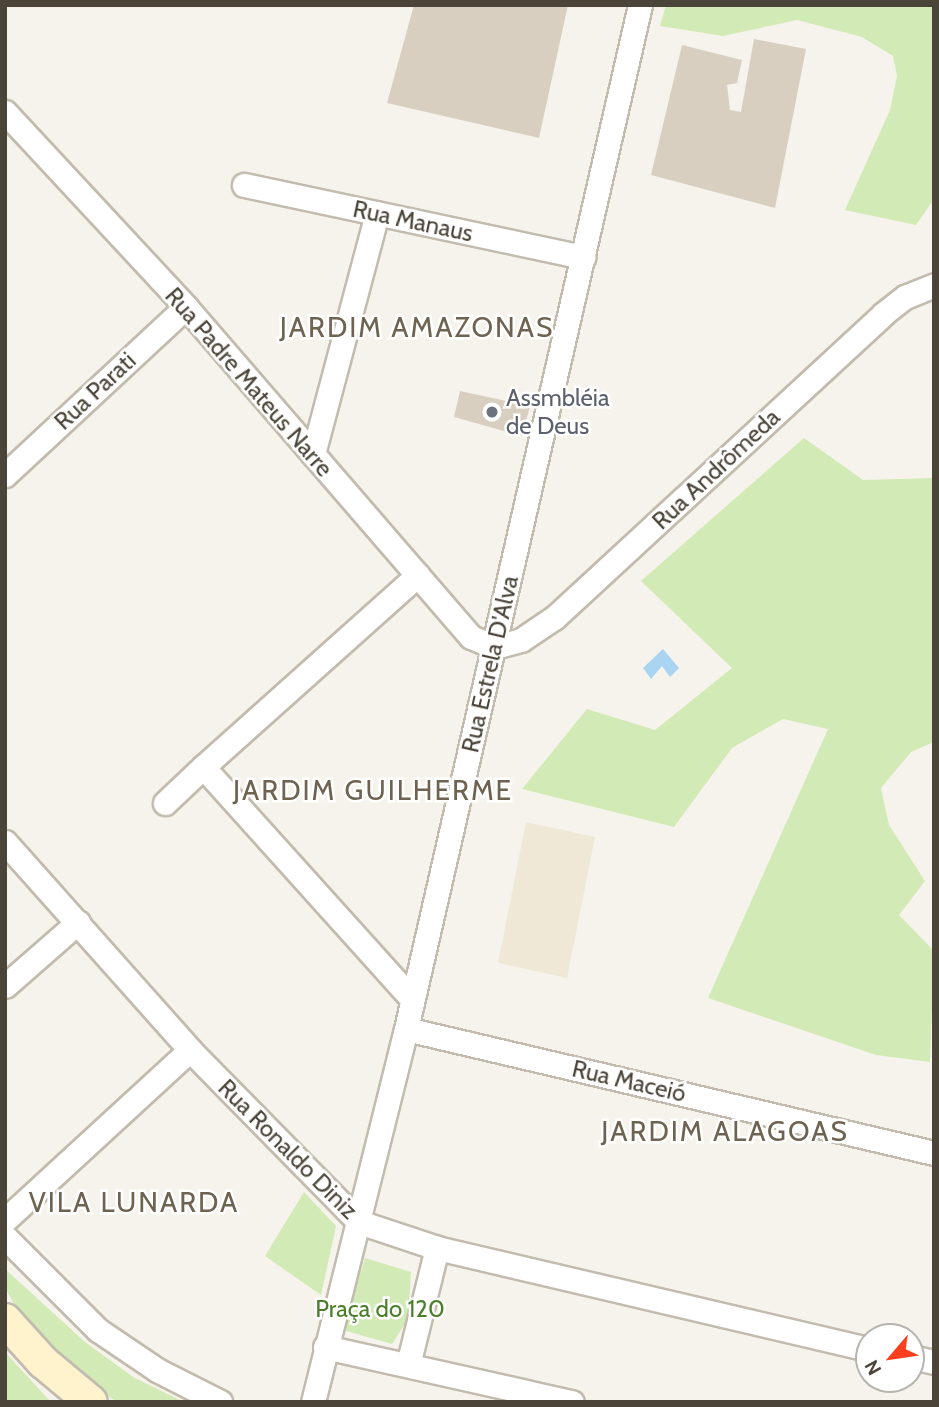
<!DOCTYPE html>
<meta charset="utf-8">
<style>
body{margin:0}
#map{position:relative;width:939px;height:1407px;overflow:hidden;background:#f6f3ec;font-family:Cabin,sans-serif}
div>[style]{position:absolute}
[style*='--x']{left:calc(var(--x)*1px);top:calc(var(--y)*1px);width:calc(var(--w)*1px);rotate:calc(var(--a)*1deg)}
.education>*{inset:0;background:#efe8d6}
.green>*{inset:0;background:#d2eab5}
.water>*{inset:0;background:#a9d4f2}
.building>*{inset:0;background:#d8cfc1}
.roads{filter:drop-shadow(2px 0 #c2bbae) drop-shadow(-2px 0 #c2bbae) drop-shadow(0 2px #c2bbae) drop-shadow(0 -2px #c2bbae)}
.street>*{height:23px;margin:-11.5px;padding:0 11.5px;transform-origin:11.5px;border-radius:11.5px;background:#fff}
.secondary>*{height:32px;margin:-16px;padding:0 16px;transform-origin:16px;border-radius:16px;background:#fff3cd}
.dots>*{width:19px;height:19px;translate:-50% -50%;box-sizing:border-box;border:4px solid #fff;border-radius:50%}
span{translate:-50% -50%;white-space:nowrap;text-align:center;line-height:1.15;-webkit-text-stroke:5px #fff;paint-order:stroke}
.street-label{font-size:24px;color:#4b4439}
.worship-label{font-size:24px;color:#5b616d}
.left{translate:0 -50%;text-align:left}
.park-label{font-size:24px;color:#4a7f2a}
.quarter-label{font-size:28px;color:#6e6250;letter-spacing:2px}
.frame{position:absolute;inset:0;border:7px solid #4b4439;pointer-events:none}
.north{position:absolute;left:855px;top:1323px;width:70px;height:70px;box-sizing:border-box;background:#fff;border:2px solid #b7b4b0;border-radius:50%;rotate:241deg;font-size:19px;font-weight:700;line-height:28px;text-align:center;color:#4b4439}
.north::after{content:'';display:block;margin:auto;width:24px;height:32px;background:#fc3f1d;clip-path:polygon(50% 0,100% 100%,50% 72%,0 100%)}
</style>
<div id="map">
<div class="education">
<i style="clip-path:polygon(526px 822px,595px 837px,567px 978px,498px 963px)"></i>
</div>
<div class="green">
<i style="clip-path:polygon(666px 5px,934px 5px,934px 199px,916px 225px,845px 210px,890px 110px,897px 76px,893px 56px,862px 37px,797px 20px,723px 36px,660px 26px)"></i>
<i style="clip-path:polygon(804px 438px,863px 480px,934px 478px,934px 742px,911px 752px,881px 788px,889px 825px,925px 881px,899px 915px,934px 951px,930px 1062px,876px 1055px,708px 998px,828px 729px,783px 719px,732px 748px,674px 827px,522px 789px,587px 709px,655px 730px,732px 668px,641px 581px)"></i>
<i style="clip-path:polygon(304px 1192px,336px 1226px,321px 1295px,265px 1256px)"></i>
<i style="clip-path:polygon(365px 1258px,411px 1272px,408px 1319px,392px 1344px,343px 1330px)"></i>
<i style="clip-path:polygon(5px 1269px,85px 1342px,133px 1377px,184px 1402px,117px 1402px,85px 1381px,25px 1325px,5px 1287px)"></i>
<i style="clip-path:polygon(5px 1352px,51px 1402px,5px 1402px)"></i>
</div>
<div class="water">
<i style="clip-path:polygon(663px 649px,679px 668px,670px 677px,662px 666px,651px 679px,643px 668px)"></i>
</div>
<div class="building">
<i style="clip-path:polygon(414px 5px,568px 5px,539px 138px,387px 103px)"></i>
<i style="clip-path:polygon(754px 39px,806px 49px,775px 208px,651px 175px,682px 45px,742px 60px,737px 83px,727px 85px,730px 110px,741px 112px)"></i>
<i style="clip-path:polygon(460px 391px,530px 406px,522px 436px,454px 417px)"></i>
</div>
<div class="roads">
<div class="street">
<i style="--x:5;--y:112;--w:266;--a:47.1"></i>
<i style="--x:186;--y:307;--w:436;--a:49.2"></i>
<i style="--x:471;--y:637;--w:26;--a:23"></i>
<i style="--x:495;--y:647;--w:27;--a:-15"></i>
<i style="--x:521;--y:640;--w:40;--a:-34"></i>
<i style="--x:554;--y:618;--w:448;--a:-42.7"></i>
<i style="--x:883;--y:314;--w:28;--a:-38"></i>
<i style="--x:905;--y:297;--w:31;--a:-22"></i>
<i style="--x:244;--y:185;--w:347;--a:12"></i>
<i style="--x:313;--y:454;--w:249;--a:-75.1"></i>
<i style="--x:5;--y:475;--w:247;--a:-42.9"></i>
<i style="--x:165;--y:803;--w:52;--a:-43.5"></i>
<i style="--x:5;--y:842;--w:278;--a:48.3"></i>
<i style="--x:190;--y:1050;--w:241;--a:45.5"></i>
<i style="--x:359;--y:1222;--w:82;--a:18.4"></i>
<i style="--x:437;--y:1248;--w:444;--a:13.2"></i>
<i style="--x:5;--y:986;--w:97;--a:-41.2"></i>
<i style="--x:412;--y:999;--w:312;--a:-132"></i>
<i style="--x:203;--y:767;--w:288;--a:-41.8"></i>
<i style="--x:406;--y:1029;--w:542;--a:13.22"></i>
<i style="--x:5;--y:1220;--w:251;--a:-42.6"></i>
<i style="--x:5;--y:1237;--w:132;--a:45"></i>
<i style="--x:98;--y:1330;--w:71;--a:34.1"></i>
<i style="--x:157;--y:1370;--w:71;--a:26.9"></i>
<i style="--x:325;--y:1347;--w:253;--a:12.6"></i>
<i style="--x:911;--y:1357;--w:24;--a:12"></i>
<i style="--x:408;--y:1365;--w:121;--a:-76.1"></i>
<i style="--x:313;--y:1402;--w:384;--a:-76"></i>
<i style="--x:406;--y:1029;--w:1050;--a:-77.13"></i>
</div>
<div class="secondary">
<i style="--x:5;--y:1320;--w:57;--a:47.9"></i>
<i style="--x:43;--y:1362;--w:62;--a:39.8"></i>
</div>
</div>
<div class="dots">
<i style="left:492px;top:412px;background:#6b7280"></i>
</div>
<div class="street-label">
<span style="left:413px;top:221px;rotate:12deg">Rua Manaus</span>
<span style="left:249px;top:382px;rotate:49deg">Rua Padre Mateus Narre</span>
<span style="left:95px;top:391px;rotate:-43deg">Rua Parati</span>
<span style="left:716px;top:469px;rotate:-43deg">Rua Andrômeda</span>
<span style="left:490px;top:664px;rotate:-77deg">Rua Estrela D'Alva</span>
<span style="left:629px;top:1081px;rotate:13deg">Rua Maceió</span>
<span style="left:288px;top:1149px;rotate:45deg">Rua Ronaldo Diniz</span>
</div>
<div class="worship-label">
<span class="left" style="left:506px;top:412px">Assmbléia<br>de Deus</span>
</div>
<div class="park-label">
<span style="left:380px;top:1309px">Praça do 120</span>
</div>
<div class="quarter-label">
<span style="left:417px;top:327px">JARDIM AMAZONAS</span>
<span style="left:373px;top:790px">JARDIM GUILHERME</span>
<span style="left:725px;top:1131px">JARDIM ALAGOAS</span>
<span style="left:134px;top:1202px">VILA LUNARDA</span>
</div>
<div class="frame"></div>
<div class="north">N</div>
</div>
